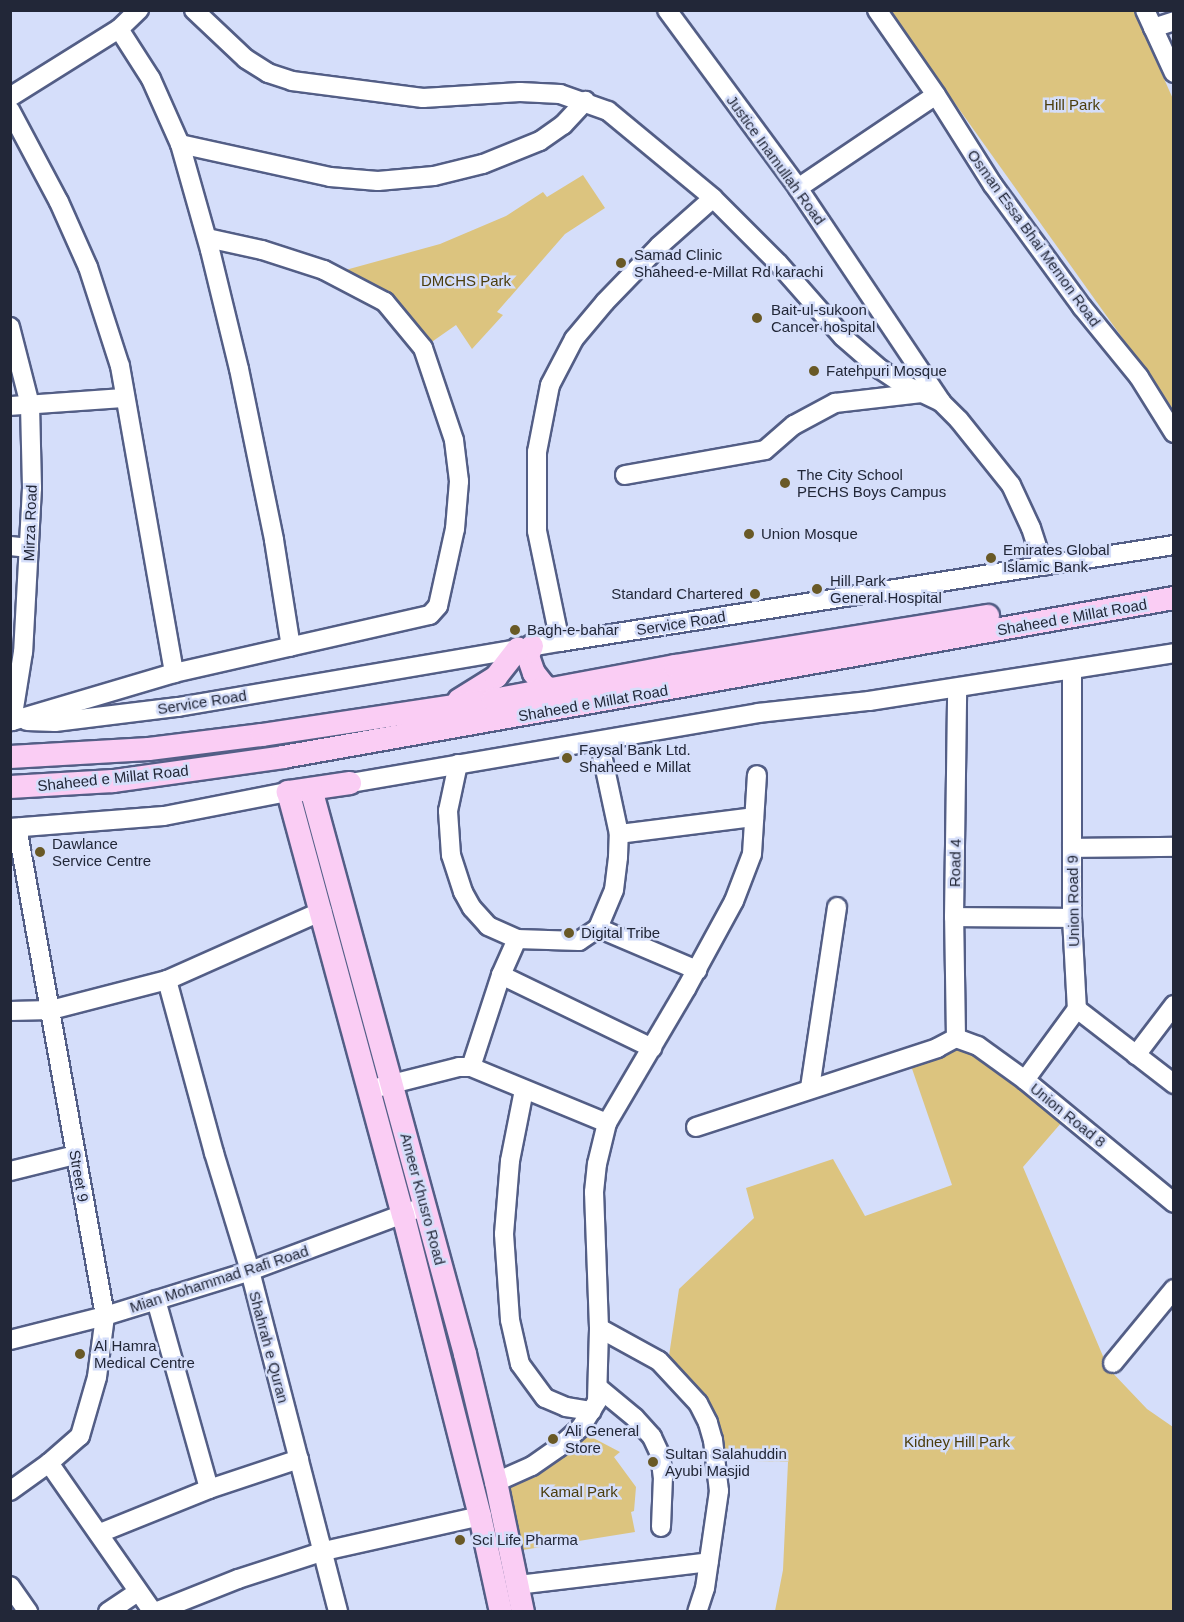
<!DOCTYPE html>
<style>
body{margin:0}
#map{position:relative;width:1184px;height:1622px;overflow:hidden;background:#d5defa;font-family:Helvetica,sans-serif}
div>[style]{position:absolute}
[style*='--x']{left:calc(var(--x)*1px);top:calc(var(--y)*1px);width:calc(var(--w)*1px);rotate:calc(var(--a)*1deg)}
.green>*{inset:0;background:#dcc47f}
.roads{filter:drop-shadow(2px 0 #535e86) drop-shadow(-2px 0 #535e86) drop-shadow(0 2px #535e86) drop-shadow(0 -2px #535e86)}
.minor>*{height:18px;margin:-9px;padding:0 9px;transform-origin:9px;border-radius:9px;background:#fff}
.major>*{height:22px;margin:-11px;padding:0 11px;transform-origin:11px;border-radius:11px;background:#facdf4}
.dots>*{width:16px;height:16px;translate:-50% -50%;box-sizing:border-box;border:3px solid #d5defa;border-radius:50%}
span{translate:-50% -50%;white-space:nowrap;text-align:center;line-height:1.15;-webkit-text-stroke:5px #d5defa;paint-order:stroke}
.park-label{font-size:15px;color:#4b3d0c}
.street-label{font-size:15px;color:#222738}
.poi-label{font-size:15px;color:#222738}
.left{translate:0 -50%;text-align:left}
.right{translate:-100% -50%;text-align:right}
.frame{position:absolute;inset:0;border:12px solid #222738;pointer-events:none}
</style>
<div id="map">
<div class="green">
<i style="clip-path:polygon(889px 11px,1134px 11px,1173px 99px,1173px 409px)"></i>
<i style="clip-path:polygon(583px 175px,605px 208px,565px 234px,497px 312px,503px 315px,472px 349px,456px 325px,423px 348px,385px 302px,331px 274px,440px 244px,506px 216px,543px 192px,547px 197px)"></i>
<i style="clip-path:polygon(956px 1038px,1068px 1115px,1023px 1167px,1108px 1368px,1147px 1409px,1173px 1427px,1173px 1611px,775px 1611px,783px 1570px,788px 1462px,716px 1460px,698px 1403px,667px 1369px,679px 1289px,754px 1218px,746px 1188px,833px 1159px,865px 1216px,952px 1185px,908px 1057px)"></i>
<i style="clip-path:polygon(578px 1430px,620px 1452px,614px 1457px,636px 1487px,634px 1511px,631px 1512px,635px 1532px,510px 1552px,496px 1482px)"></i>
</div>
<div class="roads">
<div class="minor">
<i style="--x:194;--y:10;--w:71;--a:43.3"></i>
<i style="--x:246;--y:59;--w:26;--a:32"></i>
<i style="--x:268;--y:73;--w:25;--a:18"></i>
<i style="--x:292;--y:81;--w:132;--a:7.4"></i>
<i style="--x:423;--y:98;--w:97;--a:-3.5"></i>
<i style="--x:520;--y:92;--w:40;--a:2.9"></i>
<i style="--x:560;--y:94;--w:51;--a:19.5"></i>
<i style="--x:608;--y:111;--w:136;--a:39.6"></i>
<i style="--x:713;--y:198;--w:92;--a:45"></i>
<i style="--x:778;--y:263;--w:98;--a:48.7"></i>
<i style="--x:843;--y:337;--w:49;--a:40.9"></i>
<i style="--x:880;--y:369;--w:23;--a:34"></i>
<i style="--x:899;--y:382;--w:47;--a:25.5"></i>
<i style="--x:941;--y:402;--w:25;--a:45"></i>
<i style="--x:959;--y:420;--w:83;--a:51.3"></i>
<i style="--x:1011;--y:485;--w:47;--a:65.1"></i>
<i style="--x:1031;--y:528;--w:40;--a:72"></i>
<i style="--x:667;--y:10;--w:221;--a:53.6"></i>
<i style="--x:798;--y:188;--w:257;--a:56.2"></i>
<i style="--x:877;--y:10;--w:103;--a:55.2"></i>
<i style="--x:936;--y:95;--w:107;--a:57.7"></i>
<i style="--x:993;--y:185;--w:151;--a:53.9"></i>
<i style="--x:1082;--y:307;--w:90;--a:50.8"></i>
<i style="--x:1139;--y:377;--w:66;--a:58"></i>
<i style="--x:1145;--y:10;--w:69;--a:65.3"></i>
<i style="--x:1153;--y:28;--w:22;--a:-18"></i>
<i style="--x:119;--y:29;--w:59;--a:57.4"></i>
<i style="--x:151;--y:79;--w:71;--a:66"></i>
<i style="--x:180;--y:144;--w:110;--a:74.2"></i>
<i style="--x:210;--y:250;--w:122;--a:76.3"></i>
<i style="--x:239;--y:369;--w:175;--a:78.4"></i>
<i style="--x:274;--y:540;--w:108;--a:81"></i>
<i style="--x:10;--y:97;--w:128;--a:-32"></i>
<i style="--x:119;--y:29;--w:28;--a:-44"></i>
<i style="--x:10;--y:110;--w:104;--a:62"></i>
<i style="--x:59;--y:202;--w:71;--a:66"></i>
<i style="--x:88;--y:267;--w:104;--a:72.1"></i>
<i style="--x:120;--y:366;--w:312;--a:80"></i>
<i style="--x:180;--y:144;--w:154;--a:12.4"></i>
<i style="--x:330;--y:177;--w:48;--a:4.8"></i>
<i style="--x:378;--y:181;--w:56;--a:-5.1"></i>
<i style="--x:434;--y:176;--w:50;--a:-13.8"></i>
<i style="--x:483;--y:164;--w:61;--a:-22"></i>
<i style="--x:540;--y:141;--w:28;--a:-35"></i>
<i style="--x:563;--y:125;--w:33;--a:-47"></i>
<i style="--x:798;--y:188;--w:166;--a:-34"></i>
<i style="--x:10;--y:327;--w:81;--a:75.6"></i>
<i style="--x:30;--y:405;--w:83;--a:88.6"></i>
<i style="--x:32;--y:488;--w:164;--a:93.1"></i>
<i style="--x:23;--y:652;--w:70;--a:99.1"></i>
<i style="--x:12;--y:721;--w:169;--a:-16.5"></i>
<i style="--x:174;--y:673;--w:262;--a:-12.8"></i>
<i style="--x:430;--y:615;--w:12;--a:-48"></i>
<i style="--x:438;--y:606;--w:79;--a:-77.6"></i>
<i style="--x:455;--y:529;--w:48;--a:-85.2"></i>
<i style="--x:459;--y:481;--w:41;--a:-97"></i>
<i style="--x:454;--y:440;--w:97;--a:-108.6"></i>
<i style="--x:423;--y:348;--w:60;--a:-129.6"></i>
<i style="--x:385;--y:302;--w:69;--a:-152.3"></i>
<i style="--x:324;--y:270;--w:65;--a:-162.1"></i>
<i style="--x:262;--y:250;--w:56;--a:-167.7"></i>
<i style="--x:10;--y:406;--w:115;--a:-4"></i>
<i style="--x:625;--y:475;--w:142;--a:-10.1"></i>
<i style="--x:765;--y:450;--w:38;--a:-41"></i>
<i style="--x:794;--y:425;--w:47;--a:-28.2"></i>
<i style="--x:835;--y:403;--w:87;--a:-6.6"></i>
<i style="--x:10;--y:546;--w:19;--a:6"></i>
<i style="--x:560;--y:642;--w:113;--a:-101.7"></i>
<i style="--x:537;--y:531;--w:79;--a:-90"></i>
<i style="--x:537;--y:452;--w:68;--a:-79"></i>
<i style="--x:550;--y:385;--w:52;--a:-62.4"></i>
<i style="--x:574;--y:339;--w:48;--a:-50"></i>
<i style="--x:605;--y:302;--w:78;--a:-46"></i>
<i style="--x:659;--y:246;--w:72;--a:-41.6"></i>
<i style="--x:1072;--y:670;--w:248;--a:90"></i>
<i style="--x:1072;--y:918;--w:91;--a:86.9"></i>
<i style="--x:1077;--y:1009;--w:123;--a:37.7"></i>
<i style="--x:27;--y:721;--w:28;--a:2"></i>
<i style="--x:55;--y:722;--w:124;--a:-7"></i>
<i style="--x:178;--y:707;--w:387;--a:-9.7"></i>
<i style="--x:560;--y:642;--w:622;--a:-8.98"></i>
<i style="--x:458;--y:764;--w:48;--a:102"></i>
<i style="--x:448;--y:811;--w:44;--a:86.1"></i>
<i style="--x:451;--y:855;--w:39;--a:72"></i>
<i style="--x:463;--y:892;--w:18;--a:61"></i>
<i style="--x:472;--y:908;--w:24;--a:48"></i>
<i style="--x:488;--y:926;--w:32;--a:24"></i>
<i style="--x:517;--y:939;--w:62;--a:1.8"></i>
<i style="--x:579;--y:941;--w:23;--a:-34"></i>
<i style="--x:598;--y:928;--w:41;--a:-67.2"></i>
<i style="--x:614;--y:890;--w:33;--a:-83"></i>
<i style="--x:618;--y:857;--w:23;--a:-88"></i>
<i style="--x:619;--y:834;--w:95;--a:-102.1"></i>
<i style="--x:350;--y:783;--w:414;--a:-9.7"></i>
<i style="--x:758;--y:713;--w:112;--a:-6.2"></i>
<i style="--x:869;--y:701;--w:309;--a:-8.9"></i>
<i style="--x:10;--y:828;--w:154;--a:-4.5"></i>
<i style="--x:164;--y:816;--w:126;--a:-11"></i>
<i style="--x:619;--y:834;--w:136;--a:-7.2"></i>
<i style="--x:1072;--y:848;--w:102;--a:-0.6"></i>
<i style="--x:954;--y:917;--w:118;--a:0.5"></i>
<i style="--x:598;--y:928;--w:108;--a:23"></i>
<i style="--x:501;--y:975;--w:168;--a:25.8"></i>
<i style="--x:167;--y:980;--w:179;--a:74.8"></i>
<i style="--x:214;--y:1153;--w:123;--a:73"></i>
<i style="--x:250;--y:1271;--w:352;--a:75.5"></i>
<i style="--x:10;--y:1011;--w:41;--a:-1.4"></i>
<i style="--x:51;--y:1010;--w:120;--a:-14.5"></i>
<i style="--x:167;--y:980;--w:170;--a:-24"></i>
<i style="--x:956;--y:1038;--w:121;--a:-90.9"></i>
<i style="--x:954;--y:917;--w:229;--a:-89.2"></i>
<i style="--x:956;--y:1038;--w:23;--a:20"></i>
<i style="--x:978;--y:1046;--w:58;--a:35.9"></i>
<i style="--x:1025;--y:1080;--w:193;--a:39.5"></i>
<i style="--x:1136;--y:1055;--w:63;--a:-52.8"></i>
<i style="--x:471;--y:1067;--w:97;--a:-71.9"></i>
<i style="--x:501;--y:975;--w:39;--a:-66"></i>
<i style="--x:1025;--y:1080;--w:88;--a:-53.8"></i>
<i style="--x:380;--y:1087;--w:81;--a:-14.2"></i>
<i style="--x:459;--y:1067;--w:12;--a:0"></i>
<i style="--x:471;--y:1067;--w:147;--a:22.4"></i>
<i style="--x:810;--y:1088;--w:183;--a:-81.5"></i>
<i style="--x:524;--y:1090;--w:72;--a:101.2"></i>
<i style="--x:510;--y:1161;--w:73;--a:94.7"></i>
<i style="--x:504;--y:1234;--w:86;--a:86"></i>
<i style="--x:510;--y:1320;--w:45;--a:77.2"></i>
<i style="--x:520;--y:1364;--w:42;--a:53.7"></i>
<i style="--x:545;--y:1398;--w:23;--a:23"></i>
<i style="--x:566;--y:1407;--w:26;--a:9"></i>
<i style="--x:696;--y:1127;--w:254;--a:-18.1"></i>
<i style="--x:937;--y:1048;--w:21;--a:-28"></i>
<i style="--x:10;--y:1171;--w:67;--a:-13.8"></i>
<i style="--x:156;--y:1300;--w:196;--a:74.3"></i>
<i style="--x:599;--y:1328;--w:68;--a:28.8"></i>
<i style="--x:659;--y:1361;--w:57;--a:47.1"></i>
<i style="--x:698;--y:1403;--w:22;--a:63"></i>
<i style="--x:708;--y:1423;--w:18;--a:74"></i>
<i style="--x:713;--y:1440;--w:51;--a:83.3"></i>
<i style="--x:719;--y:1491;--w:98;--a:98.2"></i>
<i style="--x:705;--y:1588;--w:25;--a:108"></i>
<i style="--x:10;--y:1340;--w:98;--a:-14.2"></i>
<i style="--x:105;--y:1316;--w:152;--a:-17.2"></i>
<i style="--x:250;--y:1271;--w:175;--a:-20.4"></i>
<i style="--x:1113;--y:1363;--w:96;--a:-50.5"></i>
<i style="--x:600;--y:1389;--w:45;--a:39.6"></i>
<i style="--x:635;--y:1418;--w:25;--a:48"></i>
<i style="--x:652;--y:1437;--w:19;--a:65"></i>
<i style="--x:660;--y:1454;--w:23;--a:83"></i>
<i style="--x:663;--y:1477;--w:50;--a:92.3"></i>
<i style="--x:49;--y:1463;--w:182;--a:55.1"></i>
<i style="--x:496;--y:1482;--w:39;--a:-24"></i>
<i style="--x:532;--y:1466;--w:33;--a:-35"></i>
<i style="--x:559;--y:1447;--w:30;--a:-42"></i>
<i style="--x:581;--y:1427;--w:31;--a:-58"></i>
<i style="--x:597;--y:1401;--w:73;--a:-88.4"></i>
<i style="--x:599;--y:1328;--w:136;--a:-92.1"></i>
<i style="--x:594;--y:1192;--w:28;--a:-84"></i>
<i style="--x:597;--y:1164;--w:42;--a:-76.3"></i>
<i style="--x:607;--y:1123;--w:156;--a:-59.5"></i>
<i style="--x:686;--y:989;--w:100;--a:-61.4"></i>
<i style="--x:734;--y:901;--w:50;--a:-69"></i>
<i style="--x:752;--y:854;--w:79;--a:-86.4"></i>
<i style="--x:10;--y:1491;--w:48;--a:-35.7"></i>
<i style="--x:49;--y:1463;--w:41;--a:-41.1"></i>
<i style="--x:80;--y:1436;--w:61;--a:-73.9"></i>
<i style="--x:97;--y:1377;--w:62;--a:-82.5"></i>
<i style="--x:105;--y:1316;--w:496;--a:-100.2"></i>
<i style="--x:100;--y:1533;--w:118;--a:-22"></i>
<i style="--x:209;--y:1489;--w:95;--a:-18.4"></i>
<i style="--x:517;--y:1585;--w:193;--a:-6.8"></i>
<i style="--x:10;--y:1586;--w:32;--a:55"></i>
<i style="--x:108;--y:1612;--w:36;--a:-34"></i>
<i style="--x:155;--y:1612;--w:89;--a:-21.7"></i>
<i style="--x:238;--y:1579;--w:90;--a:-18"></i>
<i style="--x:324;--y:1551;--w:160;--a:-12.6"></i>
</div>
<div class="major">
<i style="--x:532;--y:646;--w:11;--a:112"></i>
<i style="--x:528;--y:656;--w:18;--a:71"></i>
<i style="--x:534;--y:673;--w:16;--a:52"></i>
<i style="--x:544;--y:686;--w:10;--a:24"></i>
<i style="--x:459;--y:700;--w:44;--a:-31.9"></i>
<i style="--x:496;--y:677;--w:36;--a:-52"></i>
<i style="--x:10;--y:757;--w:139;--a:-3.3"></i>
<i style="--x:149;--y:749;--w:114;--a:-7.1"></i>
<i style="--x:262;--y:735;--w:234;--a:-8.6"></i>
<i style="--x:493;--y:700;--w:185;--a:-10.6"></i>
<i style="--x:675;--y:666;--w:317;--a:-9.1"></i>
<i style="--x:350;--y:783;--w:63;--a:171.7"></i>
<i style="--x:288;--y:792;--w:437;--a:74.8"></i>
<i style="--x:403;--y:1214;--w:312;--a:75.7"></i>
<i style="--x:480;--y:1516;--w:98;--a:77.7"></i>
<i style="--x:10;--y:787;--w:103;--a:-3.3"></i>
<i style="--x:113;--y:781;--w:172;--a:-8"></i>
<i style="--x:283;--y:757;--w:905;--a:-10.12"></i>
<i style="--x:311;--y:789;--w:586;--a:74.75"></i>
<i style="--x:465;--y:1354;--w:132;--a:76.4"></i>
<i style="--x:496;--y:1482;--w:133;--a:78.3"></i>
</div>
</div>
<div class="dots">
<i style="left:621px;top:263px;background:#695926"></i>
<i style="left:757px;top:318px;background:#695926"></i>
<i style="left:814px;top:371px;background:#695926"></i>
<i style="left:785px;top:483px;background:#695926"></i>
<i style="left:749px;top:534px;background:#695926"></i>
<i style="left:991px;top:558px;background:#695926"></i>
<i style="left:817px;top:589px;background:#695926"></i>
<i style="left:755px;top:594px;background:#695926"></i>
<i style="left:515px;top:630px;background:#695926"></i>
<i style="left:567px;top:758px;background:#695926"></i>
<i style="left:40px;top:852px;background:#695926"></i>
<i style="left:569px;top:933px;background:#695926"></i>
<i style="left:80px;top:1354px;background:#695926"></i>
<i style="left:553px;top:1439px;background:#695926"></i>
<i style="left:653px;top:1462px;background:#695926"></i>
<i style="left:460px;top:1540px;background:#695926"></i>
</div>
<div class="park-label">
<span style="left:1072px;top:105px">Hill Park</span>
<span style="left:466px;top:281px">DMCHS Park</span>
<span style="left:957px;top:1442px">Kidney Hill Park</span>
<span style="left:579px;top:1492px">Kamal Park</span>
</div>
<div class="street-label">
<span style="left:776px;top:160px;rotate:54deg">Justice Inamullah Road</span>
<span style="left:1034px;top:238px;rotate:54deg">Osman Essa Bhai Memon Road</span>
<span style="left:30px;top:523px;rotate:-88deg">Mirza Road</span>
<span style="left:1072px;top:617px;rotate:-10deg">Shaheed e Millat Road</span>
<span style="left:681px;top:623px;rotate:-9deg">Service Road</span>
<span style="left:202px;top:702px;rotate:-9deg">Service Road</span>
<span style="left:593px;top:703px;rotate:-10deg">Shaheed e Millat Road</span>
<span style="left:113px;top:778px;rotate:-6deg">Shaheed e Millat Road</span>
<span style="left:955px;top:863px;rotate:-89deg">Road 4</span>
<span style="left:1073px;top:901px;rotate:-91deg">Union Road 9</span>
<span style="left:1068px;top:1115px;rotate:39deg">Union Road 8</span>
<span style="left:79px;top:1176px;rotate:80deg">Street 9</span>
<span style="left:423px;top:1199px;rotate:75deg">Ameer Khusro Road</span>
<span style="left:219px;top:1279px;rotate:-18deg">Mian Mohammad Rafi Road</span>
<span style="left:269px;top:1347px;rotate:75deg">Shahrah e Quran</span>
</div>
<div class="poi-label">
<span class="left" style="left:634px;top:263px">Samad Clinic<br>Shaheed-e-Millat Rd karachi</span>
<span class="left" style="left:771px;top:318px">Bait-ul-sukoon<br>Cancer hospital</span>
<span class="left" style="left:826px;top:371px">Fatehpuri Mosque</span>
<span class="left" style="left:797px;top:483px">The City School<br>PECHS Boys Campus</span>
<span class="left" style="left:761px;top:534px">Union Mosque</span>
<span class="left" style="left:1003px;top:558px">Emirates Global<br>Islamic Bank</span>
<span class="left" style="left:830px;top:589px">Hill Park<br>General Hospital</span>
<span class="right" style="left:743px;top:594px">Standard Chartered</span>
<span class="left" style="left:527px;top:630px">Bagh-e-bahar</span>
<span class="left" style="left:579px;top:758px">Faysal Bank Ltd.<br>Shaheed e Millat</span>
<span class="left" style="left:52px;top:852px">Dawlance<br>Service Centre</span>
<span class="left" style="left:581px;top:933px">Digital Tribe</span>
<span class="left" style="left:94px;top:1354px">Al Hamra<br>Medical Centre</span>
<span class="left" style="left:565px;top:1439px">Ali General<br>Store</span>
<span class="left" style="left:665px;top:1462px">Sultan Salahuddin<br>Ayubi Masjid</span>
<span class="left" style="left:472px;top:1540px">Sci Life Pharma</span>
</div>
<div class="frame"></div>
</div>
